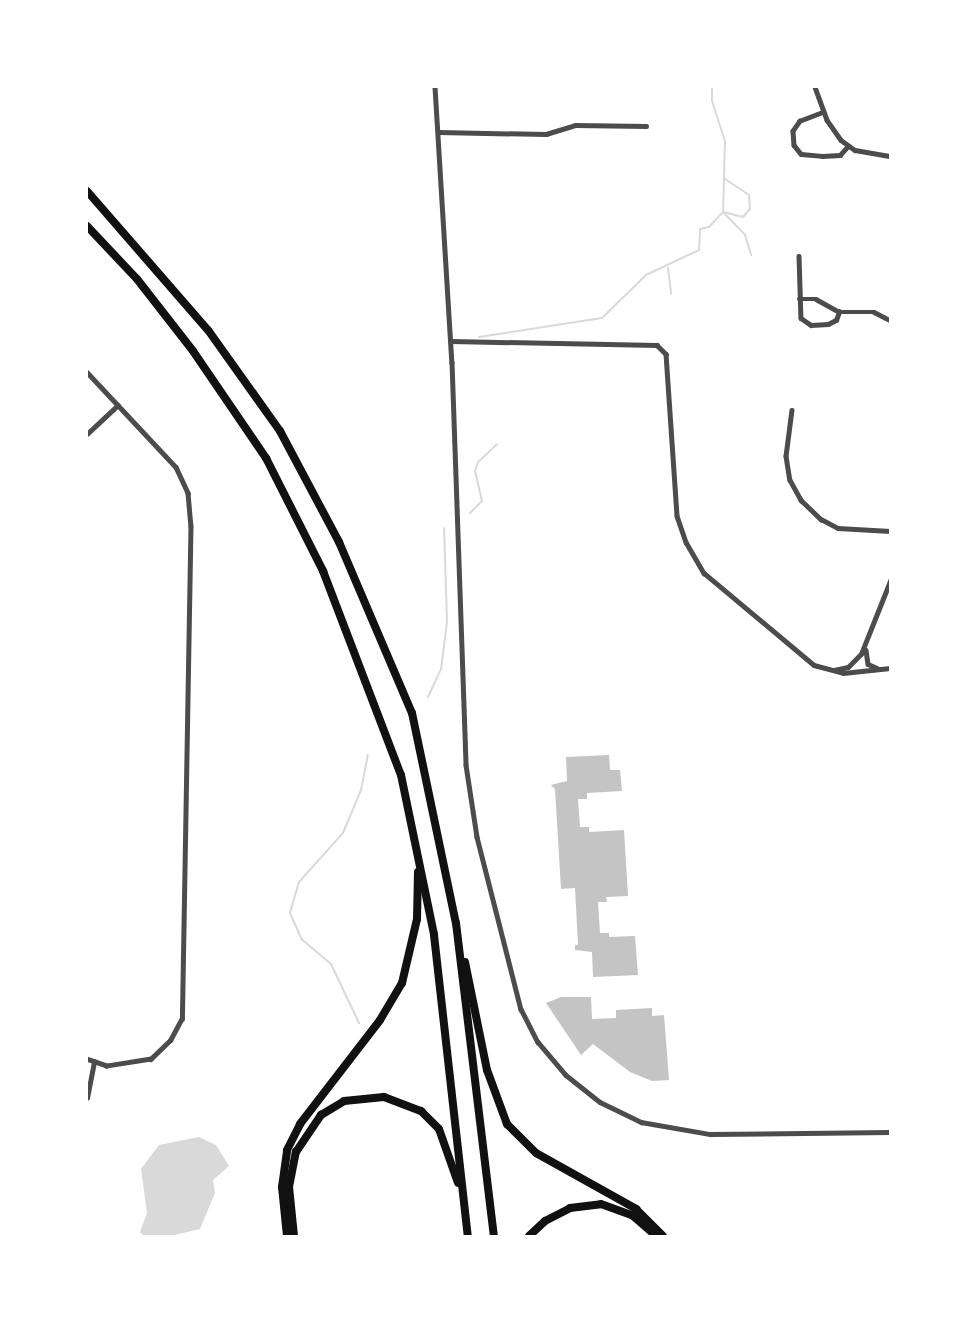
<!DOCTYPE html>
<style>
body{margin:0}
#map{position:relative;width:977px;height:1323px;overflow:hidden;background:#fff;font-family:Georgia,serif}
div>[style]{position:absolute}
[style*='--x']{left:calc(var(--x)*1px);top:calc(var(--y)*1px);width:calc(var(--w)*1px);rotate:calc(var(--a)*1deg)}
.water>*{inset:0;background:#d9d9d9}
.stream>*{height:2px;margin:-1px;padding:0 1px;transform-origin:1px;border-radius:1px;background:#d9d9d9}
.building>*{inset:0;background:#c4c4c4}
.minor>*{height:4.5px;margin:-2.25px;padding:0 2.25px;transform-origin:2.25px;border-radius:2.25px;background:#4c4c4c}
.motorway>*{height:8px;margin:-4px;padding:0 4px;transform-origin:4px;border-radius:4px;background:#111}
span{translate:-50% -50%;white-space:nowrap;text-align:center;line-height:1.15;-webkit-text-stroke:6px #fff;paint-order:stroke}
.frame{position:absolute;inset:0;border:88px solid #fff;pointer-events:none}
</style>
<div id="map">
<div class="water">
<i style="clip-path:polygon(199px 1137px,216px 1145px,229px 1166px,213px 1180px,215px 1193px,200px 1229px,170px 1236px,144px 1236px,140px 1232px,147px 1213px,141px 1169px,159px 1145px)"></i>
</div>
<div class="stream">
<i style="--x:723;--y:212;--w:21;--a:14"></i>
<i style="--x:743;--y:217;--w:11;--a:-49"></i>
<i style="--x:750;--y:209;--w:14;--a:-94"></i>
<i style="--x:749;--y:195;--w:30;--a:-146"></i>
<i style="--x:723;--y:212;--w:32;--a:46"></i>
<i style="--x:745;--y:235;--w:21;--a:73"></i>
<i style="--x:668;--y:268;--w:26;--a:83"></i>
<i style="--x:479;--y:337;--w:124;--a:-8.8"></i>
<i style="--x:602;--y:318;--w:62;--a:-44.3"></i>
<i style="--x:646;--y:275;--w:59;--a:-25.3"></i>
<i style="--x:699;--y:250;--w:21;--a:-87"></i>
<i style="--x:700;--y:229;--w:9;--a:-13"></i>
<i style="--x:709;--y:227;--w:21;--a:-47"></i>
<i style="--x:723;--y:212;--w:71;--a:-88.4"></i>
<i style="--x:725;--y:141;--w:42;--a:-108"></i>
<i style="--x:712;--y:101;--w:14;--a:-90"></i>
<i style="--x:470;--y:513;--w:17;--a:-45"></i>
<i style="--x:482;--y:501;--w:31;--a:-103"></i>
<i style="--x:475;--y:471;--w:9;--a:-72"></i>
<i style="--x:478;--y:462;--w:26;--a:-43"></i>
<i style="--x:428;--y:697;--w:31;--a:-65"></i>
<i style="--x:441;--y:669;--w:47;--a:-82.7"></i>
<i style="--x:447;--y:622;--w:94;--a:-91.8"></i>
<i style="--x:359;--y:1023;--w:65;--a:-115.4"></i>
<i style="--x:331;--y:964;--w:38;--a:-140"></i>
<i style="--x:302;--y:940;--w:30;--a:-114"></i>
<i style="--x:290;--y:913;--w:32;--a:-74"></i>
<i style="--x:299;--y:882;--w:66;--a:-48.1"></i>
<i style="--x:343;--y:833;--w:47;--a:-67.3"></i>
<i style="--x:361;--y:790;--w:36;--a:-79"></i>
</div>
<div class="building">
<i style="clip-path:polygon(609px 755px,610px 770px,620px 770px,622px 791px,587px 793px,587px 799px,578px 799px,580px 827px,589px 827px,589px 832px,624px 830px,628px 896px,606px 897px,607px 902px,598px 902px,600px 933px,609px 933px,609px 937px,635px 936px,638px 975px,593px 977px,592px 952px,575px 950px,575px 945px,578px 945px,575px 888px,561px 889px,555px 789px,551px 785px,567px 781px,566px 757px)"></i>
<i style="clip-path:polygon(561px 997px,591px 997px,592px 1019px,616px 1018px,616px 1010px,652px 1008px,652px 1016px,664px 1015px,669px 1080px,652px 1081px,630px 1072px,593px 1044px,581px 1055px,546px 1003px)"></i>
</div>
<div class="minor">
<i style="--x:435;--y:87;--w:276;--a:86.5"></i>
<i style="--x:452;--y:362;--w:403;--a:88"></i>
<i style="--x:466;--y:765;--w:73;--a:81.3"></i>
<i style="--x:477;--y:837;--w:178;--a:75.7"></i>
<i style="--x:521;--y:1009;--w:37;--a:63"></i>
<i style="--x:538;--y:1042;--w:43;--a:49.7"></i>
<i style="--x:566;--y:1075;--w:43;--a:38.5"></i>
<i style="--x:600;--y:1102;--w:46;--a:26"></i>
<i style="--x:641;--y:1122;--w:70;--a:9.9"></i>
<i style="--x:710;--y:1134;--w:180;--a:-0.6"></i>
<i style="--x:815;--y:87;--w:35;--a:70"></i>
<i style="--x:827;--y:120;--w:24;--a:55"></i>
<i style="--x:841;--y:140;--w:17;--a:36"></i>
<i style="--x:855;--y:150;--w:36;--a:10"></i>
<i style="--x:824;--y:112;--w:26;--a:159"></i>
<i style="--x:800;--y:121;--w:12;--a:125"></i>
<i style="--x:793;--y:131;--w:14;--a:86"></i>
<i style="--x:794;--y:145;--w:11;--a:52"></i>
<i style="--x:801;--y:154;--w:21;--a:5"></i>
<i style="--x:822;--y:156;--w:18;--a:-3"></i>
<i style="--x:840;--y:155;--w:12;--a:-48"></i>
<i style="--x:438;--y:132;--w:108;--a:1.1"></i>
<i style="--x:546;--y:134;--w:30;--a:-17"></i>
<i style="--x:575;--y:125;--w:71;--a:0.8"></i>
<i style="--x:799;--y:256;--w:62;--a:88.2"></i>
<i style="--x:801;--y:318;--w:12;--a:35"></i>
<i style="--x:811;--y:325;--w:17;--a:-3"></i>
<i style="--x:828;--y:324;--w:9;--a:-27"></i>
<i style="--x:836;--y:320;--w:9;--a:-69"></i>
<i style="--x:799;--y:299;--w:17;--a:0"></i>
<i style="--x:816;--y:299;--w:26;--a:29"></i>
<i style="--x:839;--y:312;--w:35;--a:0"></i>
<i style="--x:874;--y:312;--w:18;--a:27"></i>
<i style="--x:451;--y:341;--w:206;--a:1.1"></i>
<i style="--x:657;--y:345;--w:13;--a:45"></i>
<i style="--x:666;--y:354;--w:162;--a:86.1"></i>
<i style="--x:677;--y:516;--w:28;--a:71"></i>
<i style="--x:686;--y:542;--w:36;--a:60"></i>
<i style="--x:704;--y:573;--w:143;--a:39.9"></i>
<i style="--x:814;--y:665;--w:30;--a:15"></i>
<i style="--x:843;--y:673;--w:47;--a:-6.1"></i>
<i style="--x:87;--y:372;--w:130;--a:46.9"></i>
<i style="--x:176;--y:467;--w:29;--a:65"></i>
<i style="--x:188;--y:493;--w:33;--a:85"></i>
<i style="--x:191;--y:526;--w:493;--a:91"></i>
<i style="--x:182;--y:1019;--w:24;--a:118"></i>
<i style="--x:171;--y:1040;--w:28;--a:136"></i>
<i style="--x:151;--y:1059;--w:45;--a:171"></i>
<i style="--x:107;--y:1066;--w:21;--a:-161"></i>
<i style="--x:792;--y:410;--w:46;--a:97.4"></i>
<i style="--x:786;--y:456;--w:24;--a:81"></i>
<i style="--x:790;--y:480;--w:23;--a:61"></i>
<i style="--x:801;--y:500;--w:28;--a:44"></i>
<i style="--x:821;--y:519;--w:19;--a:28"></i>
<i style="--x:838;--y:528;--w:52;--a:3.3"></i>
<i style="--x:87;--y:434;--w:42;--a:-43.1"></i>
<i style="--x:866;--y:650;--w:14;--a:82"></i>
<i style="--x:868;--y:664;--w:10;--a:24"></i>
<i style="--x:834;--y:670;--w:14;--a:-12"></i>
<i style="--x:848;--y:667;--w:18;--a:-45"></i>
<i style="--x:861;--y:654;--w:79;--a:-68.3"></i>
<i style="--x:87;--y:1098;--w:37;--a:-79"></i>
</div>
<div class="motorway">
<i style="--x:87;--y:191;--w:184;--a:49"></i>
<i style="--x:208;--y:330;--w:124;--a:54.5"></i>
<i style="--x:280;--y:431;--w:126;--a:62"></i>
<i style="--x:339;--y:542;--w:186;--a:66.9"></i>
<i style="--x:412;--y:713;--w:215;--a:78.2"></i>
<i style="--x:456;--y:923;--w:315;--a:83.1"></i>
<i style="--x:87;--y:226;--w:73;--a:46.7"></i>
<i style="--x:137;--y:279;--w:91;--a:52.1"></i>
<i style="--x:193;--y:351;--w:130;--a:55.7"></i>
<i style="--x:266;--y:458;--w:127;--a:63.2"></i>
<i style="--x:323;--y:571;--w:218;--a:69.1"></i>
<i style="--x:401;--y:775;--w:163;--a:78.3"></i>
<i style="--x:434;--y:935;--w:303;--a:83.6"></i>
<i style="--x:465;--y:962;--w:110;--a:78.5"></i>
<i style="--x:487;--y:1070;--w:58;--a:69.7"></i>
<i style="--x:507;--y:1124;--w:41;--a:45"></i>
<i style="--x:536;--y:1153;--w:115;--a:29.2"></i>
<i style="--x:636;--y:1209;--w:38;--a:45"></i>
<i style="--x:287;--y:1236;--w:49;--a:-95.8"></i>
<i style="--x:282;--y:1187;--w:37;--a:-82"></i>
<i style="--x:287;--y:1150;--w:29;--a:-63"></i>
<i style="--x:300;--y:1124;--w:131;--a:-52.4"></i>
<i style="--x:380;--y:1020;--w:43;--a:-59.3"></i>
<i style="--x:402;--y:983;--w:66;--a:-76.8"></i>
<i style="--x:417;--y:919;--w:47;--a:-88.8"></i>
<i style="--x:294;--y:1236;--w:49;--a:-95.8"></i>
<i style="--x:289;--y:1187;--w:36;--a:-79"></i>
<i style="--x:296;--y:1152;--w:45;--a:-56"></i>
<i style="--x:321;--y:1115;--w:27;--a:-31"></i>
<i style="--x:344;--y:1101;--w:40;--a:-5.7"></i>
<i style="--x:384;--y:1097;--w:40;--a:21"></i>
<i style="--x:421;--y:1111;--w:25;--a:45"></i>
<i style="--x:439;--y:1129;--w:57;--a:70.6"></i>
<i style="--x:529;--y:1236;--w:22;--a:-43"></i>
<i style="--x:545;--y:1221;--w:28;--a:-27"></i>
<i style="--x:570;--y:1208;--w:31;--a:-7"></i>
<i style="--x:601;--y:1204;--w:33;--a:20"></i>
<i style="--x:632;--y:1215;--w:32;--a:41"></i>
</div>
<div class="frame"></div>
</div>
